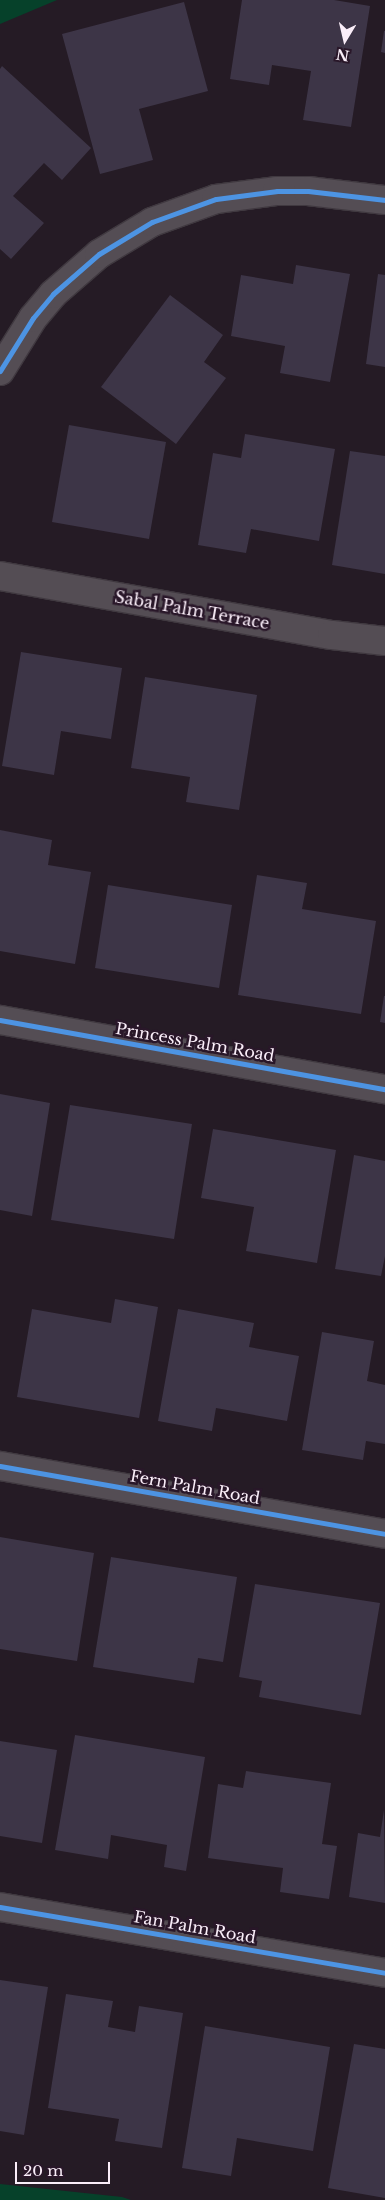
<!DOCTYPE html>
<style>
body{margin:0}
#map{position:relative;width:385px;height:2200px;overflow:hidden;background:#251b25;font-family:"Libre Baskerville",serif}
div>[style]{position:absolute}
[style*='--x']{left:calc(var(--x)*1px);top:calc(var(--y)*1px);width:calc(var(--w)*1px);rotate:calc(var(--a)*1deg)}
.green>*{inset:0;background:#06412a}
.building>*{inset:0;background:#3d3547}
.roads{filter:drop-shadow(1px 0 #403940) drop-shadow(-1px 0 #403940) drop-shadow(0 1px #403940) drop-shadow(0 -1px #403940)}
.minor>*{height:28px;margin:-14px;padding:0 14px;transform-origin:14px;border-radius:14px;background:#544d54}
.cycleway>*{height:5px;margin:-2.5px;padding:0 2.5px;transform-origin:2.5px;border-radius:2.5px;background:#4d94e3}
span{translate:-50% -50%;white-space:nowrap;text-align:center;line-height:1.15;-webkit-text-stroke:5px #291729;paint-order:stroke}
.street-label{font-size:16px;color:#faeef9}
.north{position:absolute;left:320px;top:15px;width:50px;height:50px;-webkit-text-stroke:4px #291729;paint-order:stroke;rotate:189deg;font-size:14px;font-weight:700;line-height:20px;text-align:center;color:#faeef9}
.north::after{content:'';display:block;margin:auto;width:18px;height:22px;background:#faeef9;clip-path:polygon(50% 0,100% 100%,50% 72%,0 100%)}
.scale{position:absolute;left:15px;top:2162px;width:95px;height:22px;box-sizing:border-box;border:2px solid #faeef9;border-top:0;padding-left:6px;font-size:15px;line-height:18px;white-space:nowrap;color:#faeef9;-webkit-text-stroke:4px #291729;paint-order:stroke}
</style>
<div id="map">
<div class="green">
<i style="clip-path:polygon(0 0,57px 0,0 24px)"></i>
<i style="clip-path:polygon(0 2184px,122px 2197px,131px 2200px,0 2200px)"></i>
</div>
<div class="building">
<i style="clip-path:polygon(242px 0,334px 0,370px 6px,351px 127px,303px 120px,311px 71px,272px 65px,269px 85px,230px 79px)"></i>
<i style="clip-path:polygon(184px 2px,208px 91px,139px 109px,153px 160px,100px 174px,62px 34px)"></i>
<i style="clip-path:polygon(384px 31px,385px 31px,385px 53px,381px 52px)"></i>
<i style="clip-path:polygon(2px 66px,91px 148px,62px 180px,44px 163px,13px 196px,44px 223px,11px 259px,0 249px,0 69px)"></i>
<i style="clip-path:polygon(296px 265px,350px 274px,330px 382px,280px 373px,285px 346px,231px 336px,241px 275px,293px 284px)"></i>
<i style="clip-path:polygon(378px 274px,385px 275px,385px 367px,366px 364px)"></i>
<i style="clip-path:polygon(170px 295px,223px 335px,204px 362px,226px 378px,176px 444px,101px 387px)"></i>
<i style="clip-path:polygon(69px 425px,166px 442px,149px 539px,52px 522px)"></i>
<i style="clip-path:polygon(245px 434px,335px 449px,319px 541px,251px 529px,246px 553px,198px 545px,213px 453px,241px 458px)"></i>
<i style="clip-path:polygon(350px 451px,385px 456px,385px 574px,332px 565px)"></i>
<i style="clip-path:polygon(21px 652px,122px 668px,111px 739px,61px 731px,54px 775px,2px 766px)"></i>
<i style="clip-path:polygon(145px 677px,257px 695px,239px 810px,186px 802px,190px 777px,131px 768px)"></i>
<i style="clip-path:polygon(0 830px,52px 840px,48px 865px,91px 872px,75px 964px,0 951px)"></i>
<i style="clip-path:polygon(257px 875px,307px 883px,302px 909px,376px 921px,361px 1014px,238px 995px)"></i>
<i style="clip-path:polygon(108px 885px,232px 905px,219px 988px,95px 968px)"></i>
<i style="clip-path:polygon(384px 996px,385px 996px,385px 1023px,380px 1022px)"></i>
<i style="clip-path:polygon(0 1094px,50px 1103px,32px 1216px,0 1210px)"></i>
<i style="clip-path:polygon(70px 1105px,192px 1124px,174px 1239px,51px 1220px)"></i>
<i style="clip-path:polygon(213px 1129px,336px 1150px,317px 1263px,246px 1251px,254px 1207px,201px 1198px)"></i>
<i style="clip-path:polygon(354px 1155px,385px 1161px,385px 1256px,381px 1276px,335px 1269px)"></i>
<i style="clip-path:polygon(115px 1299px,158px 1307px,139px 1418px,17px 1397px,32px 1309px,111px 1323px)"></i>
<i style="clip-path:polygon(178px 1309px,254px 1323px,249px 1347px,299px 1356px,287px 1421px,216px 1408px,212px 1431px,158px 1421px)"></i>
<i style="clip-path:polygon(322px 1332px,374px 1341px,367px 1381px,385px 1385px,385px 1444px,366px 1441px,363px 1460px,302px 1450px)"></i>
<i style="clip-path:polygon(0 1537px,94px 1553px,77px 1661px,0 1649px)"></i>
<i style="clip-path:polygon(111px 1557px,237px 1577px,223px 1662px,198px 1658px,194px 1683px,93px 1667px)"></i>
<i style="clip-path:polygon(255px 1584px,380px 1603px,361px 1715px,259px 1697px,262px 1681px,239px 1677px)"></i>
<i style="clip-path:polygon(75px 1735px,205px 1757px,186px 1871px,164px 1867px,167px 1845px,111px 1835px,108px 1859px,55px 1850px)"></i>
<i style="clip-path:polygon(0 1741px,57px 1750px,42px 1843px,0 1836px)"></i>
<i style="clip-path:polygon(246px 1771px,331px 1783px,322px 1844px,337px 1846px,329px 1899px,280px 1892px,283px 1868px,208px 1858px,218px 1784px,243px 1788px)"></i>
<i style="clip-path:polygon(384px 1810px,385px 1903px,349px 1897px,358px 1833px,380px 1837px)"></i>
<i style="clip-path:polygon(0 1980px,48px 1987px,24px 2135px,0 2131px)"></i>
<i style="clip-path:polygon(66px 1994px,113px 2001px,108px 2027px,135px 2032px,139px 2006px,183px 2013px,162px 2148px,115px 2141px,119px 2119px,48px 2108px)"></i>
<i style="clip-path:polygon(205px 2026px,330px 2047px,313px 2151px,237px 2138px,231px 2176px,182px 2168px)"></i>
<i style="clip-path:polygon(354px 2044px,385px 2049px,385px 2198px,328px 2188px)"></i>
</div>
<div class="roads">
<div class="minor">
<i style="--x:0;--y:371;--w:62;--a:-58.1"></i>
<i style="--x:33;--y:318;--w:31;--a:-50"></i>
<i style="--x:53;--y:294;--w:61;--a:-41"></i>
<i style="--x:99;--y:254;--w:62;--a:-31.1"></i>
<i style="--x:152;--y:222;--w:68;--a:-19.8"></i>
<i style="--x:216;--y:199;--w:62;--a:-7.5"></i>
<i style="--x:277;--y:191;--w:31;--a:0"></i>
<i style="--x:308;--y:191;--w:78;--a:6.7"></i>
<i style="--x:0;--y:576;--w:337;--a:10.1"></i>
<i style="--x:332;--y:635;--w:53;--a:6.5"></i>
<i style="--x:0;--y:1020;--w:391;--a:10.2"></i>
<i style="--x:0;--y:1466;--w:391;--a:10"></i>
<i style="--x:0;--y:1907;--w:391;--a:9.7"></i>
</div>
</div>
<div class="cycleway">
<i style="--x:0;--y:371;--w:62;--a:-58.1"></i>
<i style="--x:33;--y:318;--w:31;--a:-50"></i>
<i style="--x:53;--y:294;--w:61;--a:-41"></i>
<i style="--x:99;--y:254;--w:62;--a:-31.1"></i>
<i style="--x:152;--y:222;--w:68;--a:-19.8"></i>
<i style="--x:216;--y:199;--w:62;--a:-7.5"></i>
<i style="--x:277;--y:191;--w:31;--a:0"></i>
<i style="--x:308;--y:191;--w:78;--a:6.7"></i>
<i style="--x:0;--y:1020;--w:391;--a:10.2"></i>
<i style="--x:0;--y:1466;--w:391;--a:10"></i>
<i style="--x:0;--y:1907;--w:391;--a:9.7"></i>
</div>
<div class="street-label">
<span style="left:192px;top:610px;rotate:10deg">Sabal Palm Terrace</span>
<span style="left:195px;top:1042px;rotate:10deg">Princess Palm Road</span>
<span style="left:195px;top:1487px;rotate:10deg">Fern Palm Road</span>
<span style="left:195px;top:1927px;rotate:10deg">Fan Palm Road</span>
</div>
<div class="north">N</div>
<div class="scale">20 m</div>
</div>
